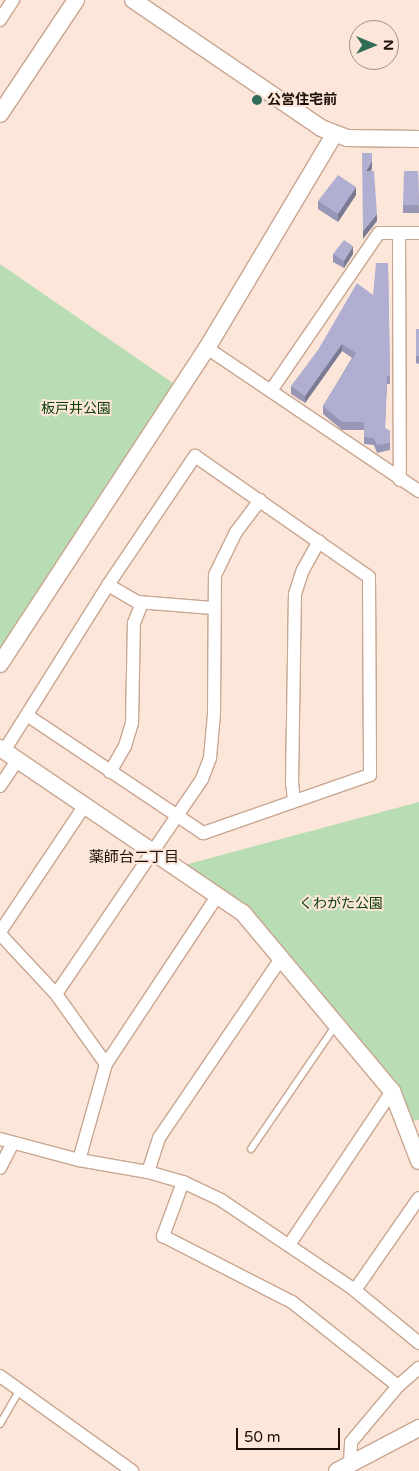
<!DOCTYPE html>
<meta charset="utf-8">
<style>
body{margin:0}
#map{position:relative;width:419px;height:1471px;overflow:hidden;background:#fce6d9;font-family:"Varela Round","Noto Sans JP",sans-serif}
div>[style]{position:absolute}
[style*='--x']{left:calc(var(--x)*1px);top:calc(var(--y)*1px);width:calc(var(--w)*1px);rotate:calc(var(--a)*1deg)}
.green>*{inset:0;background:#b8dcb3}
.roads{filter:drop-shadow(1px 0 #c8a690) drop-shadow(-1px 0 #c8a690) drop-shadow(0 1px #c8a690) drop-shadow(0 -1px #c8a690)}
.service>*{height:6px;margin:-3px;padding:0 3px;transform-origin:3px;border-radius:3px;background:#fff}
.minor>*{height:12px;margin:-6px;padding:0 6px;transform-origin:6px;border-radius:6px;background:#fff}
.tertiary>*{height:16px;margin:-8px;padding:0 8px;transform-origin:8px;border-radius:8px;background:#fff}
.wall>*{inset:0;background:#9796b5}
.shaded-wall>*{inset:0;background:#7b7a93}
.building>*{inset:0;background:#b0afd2}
.dots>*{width:14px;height:14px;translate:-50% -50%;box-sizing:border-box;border:2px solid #fce6d9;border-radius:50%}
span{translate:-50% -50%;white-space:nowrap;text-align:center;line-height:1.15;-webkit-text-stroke:4px #fce6d9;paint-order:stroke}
.poi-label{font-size:14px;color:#1c1008;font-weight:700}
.left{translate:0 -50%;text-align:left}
.park-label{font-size:14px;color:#0b4007}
.neighbourhood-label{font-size:15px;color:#1c1008}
.north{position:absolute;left:349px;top:20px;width:50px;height:50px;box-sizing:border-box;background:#fce6d9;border:1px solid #a29085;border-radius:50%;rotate:90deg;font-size:14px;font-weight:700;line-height:20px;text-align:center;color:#1c1008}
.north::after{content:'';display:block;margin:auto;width:18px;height:22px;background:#306c57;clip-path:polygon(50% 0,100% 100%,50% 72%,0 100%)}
.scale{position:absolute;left:236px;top:1428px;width:104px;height:22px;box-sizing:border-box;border:2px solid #1c1008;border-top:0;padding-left:6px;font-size:15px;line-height:18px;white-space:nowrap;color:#1c1008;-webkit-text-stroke:4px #fce6d9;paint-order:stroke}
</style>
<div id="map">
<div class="green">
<i style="clip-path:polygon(0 264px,180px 388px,7px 653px,0 648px)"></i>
<i style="clip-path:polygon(419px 802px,419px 1120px,405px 1122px,392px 1091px,243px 913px,177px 867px)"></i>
</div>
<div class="roads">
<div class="service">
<i style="--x:251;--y:1149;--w:150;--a:-55.6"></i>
<i style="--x:0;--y:1424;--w:39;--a:-60"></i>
</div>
<div class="minor">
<i style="--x:0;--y:20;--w:24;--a:-57"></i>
<i style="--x:399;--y:233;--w:247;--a:89.8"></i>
<i style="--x:207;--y:348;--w:256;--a:34"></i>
<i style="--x:272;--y:389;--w:189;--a:-55.6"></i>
<i style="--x:379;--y:233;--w:40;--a:0"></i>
<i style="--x:108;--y:585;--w:34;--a:30"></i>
<i style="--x:137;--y:602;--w:76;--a:4.5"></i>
<i style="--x:4;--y:751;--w:196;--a:-57.9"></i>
<i style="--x:108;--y:585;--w:156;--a:-56"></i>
<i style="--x:195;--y:456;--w:212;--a:34.8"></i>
<i style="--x:369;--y:577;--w:198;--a:89.7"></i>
<i style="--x:370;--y:775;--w:177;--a:160.8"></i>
<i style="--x:203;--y:833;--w:211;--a:-146.2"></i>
<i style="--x:110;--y:772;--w:30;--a:-60"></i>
<i style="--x:125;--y:746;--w:24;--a:-73"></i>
<i style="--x:132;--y:723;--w:100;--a:-88.9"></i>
<i style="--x:134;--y:623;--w:22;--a:-68"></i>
<i style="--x:0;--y:786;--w:32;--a:-56"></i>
<i style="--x:294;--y:801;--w:18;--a:-96"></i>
<i style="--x:292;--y:783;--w:189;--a:-89.1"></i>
<i style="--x:295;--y:594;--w:25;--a:-72"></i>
<i style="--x:303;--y:570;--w:33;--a:-61"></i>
<i style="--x:0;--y:932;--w:153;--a:-56.2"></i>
<i style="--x:0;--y:934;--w:82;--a:47"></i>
<i style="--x:56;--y:994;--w:86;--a:54.5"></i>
<i style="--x:106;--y:1064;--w:100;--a:105.7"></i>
<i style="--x:56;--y:994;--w:260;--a:-55.8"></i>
<i style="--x:202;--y:779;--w:22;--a:-69"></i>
<i style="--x:210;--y:758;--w:44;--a:-84.8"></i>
<i style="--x:214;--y:714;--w:139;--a:-89.6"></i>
<i style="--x:215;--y:575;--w:48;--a:-64"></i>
<i style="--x:236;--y:532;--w:40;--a:-53"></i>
<i style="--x:106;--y:1064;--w:203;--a:-56.5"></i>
<i style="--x:0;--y:1139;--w:82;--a:14.9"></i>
<i style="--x:79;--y:1160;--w:70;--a:9.9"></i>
<i style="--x:148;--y:1172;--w:36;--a:16"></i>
<i style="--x:183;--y:1182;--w:42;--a:25.3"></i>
<i style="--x:221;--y:1200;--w:158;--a:33.9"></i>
<i style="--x:352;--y:1288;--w:87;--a:39.4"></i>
<i style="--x:0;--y:1168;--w:27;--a:-63"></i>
<i style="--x:148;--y:1172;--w:36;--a:-72"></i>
<i style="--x:159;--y:1138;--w:219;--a:-55.8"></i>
<i style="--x:183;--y:1182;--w:58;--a:110.3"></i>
<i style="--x:163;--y:1236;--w:145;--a:27.1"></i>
<i style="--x:292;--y:1302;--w:135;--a:38.4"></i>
<i style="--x:289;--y:1245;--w:185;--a:-56.2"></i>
<i style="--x:355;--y:1290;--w:112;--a:-55.2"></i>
<i style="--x:0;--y:1376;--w:163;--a:35.7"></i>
<i style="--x:350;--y:1463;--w:21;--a:-87"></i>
<i style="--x:351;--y:1442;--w:73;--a:-50"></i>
<i style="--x:398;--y:1386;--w:28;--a:-41"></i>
</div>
<div class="tertiary">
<i style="--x:133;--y:0;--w:227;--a:34.2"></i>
<i style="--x:321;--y:128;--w:28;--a:21"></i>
<i style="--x:347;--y:138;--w:72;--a:0.8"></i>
<i style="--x:0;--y:114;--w:137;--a:-56.3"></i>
<i style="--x:0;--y:664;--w:378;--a:-56.8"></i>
<i style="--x:207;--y:348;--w:248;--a:-59.2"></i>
<i style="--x:0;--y:748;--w:294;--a:34.2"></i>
<i style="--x:243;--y:913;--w:232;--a:50.1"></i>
<i style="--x:392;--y:1091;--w:75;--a:68.9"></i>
<i style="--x:337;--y:1471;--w:93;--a:-27.7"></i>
</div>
</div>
<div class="wall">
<i style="clip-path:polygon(418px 171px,419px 213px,403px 213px,403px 205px)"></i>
<i style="clip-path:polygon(356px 195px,338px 222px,318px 209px,318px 201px)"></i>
<i style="clip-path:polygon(333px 254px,353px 254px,344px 268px,333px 262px)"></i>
<i style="clip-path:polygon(388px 263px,390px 384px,387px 384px,385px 428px,390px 431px,390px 450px,377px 453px,374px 445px,364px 444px,364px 430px,342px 430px,323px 414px,323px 406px,352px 358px,342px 351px,305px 403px,291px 394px,291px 386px,373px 295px)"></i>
<i style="clip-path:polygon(416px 329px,419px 329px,419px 364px,416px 363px)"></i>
</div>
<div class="shaded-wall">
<i style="clip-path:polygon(372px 161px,372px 169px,366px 178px,366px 171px)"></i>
<i style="clip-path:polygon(356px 187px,356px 195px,338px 222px,338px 214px)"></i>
<i style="clip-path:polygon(377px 214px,377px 221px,363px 239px,363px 231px)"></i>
<i style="clip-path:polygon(353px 246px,353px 254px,344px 268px,344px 261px)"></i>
<i style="clip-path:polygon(342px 344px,342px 351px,305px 403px,305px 396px)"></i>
</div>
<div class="building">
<i style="clip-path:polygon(362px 153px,372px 153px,372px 161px,366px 171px,374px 171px,377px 214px,363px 231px)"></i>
<i style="clip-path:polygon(404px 171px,418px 171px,419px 205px,403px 205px)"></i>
<i style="clip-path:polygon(338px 175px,356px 187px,338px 214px,318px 201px)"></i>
<i style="clip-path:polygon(344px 240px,353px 246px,344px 261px,333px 254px)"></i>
<i style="clip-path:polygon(376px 263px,388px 263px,390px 376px,387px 376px,385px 428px,390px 431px,390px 443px,377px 445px,374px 438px,364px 437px,364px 422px,342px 422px,323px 406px,356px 353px,342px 344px,305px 396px,291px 386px,318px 350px,357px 283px,373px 295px)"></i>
<i style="clip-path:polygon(416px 329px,419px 329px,419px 356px,416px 356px)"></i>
</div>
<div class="dots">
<i style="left:257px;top:100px;background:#306c57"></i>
</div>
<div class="poi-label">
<span class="left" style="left:267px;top:100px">公営住宅前</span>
</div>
<div class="park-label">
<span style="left:76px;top:409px">板戸井公園</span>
<span style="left:341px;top:904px">くわがた公園</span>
</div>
<div class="neighbourhood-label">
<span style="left:134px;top:858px">薬師台二丁目</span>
</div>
<div class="north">N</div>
<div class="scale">50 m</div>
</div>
